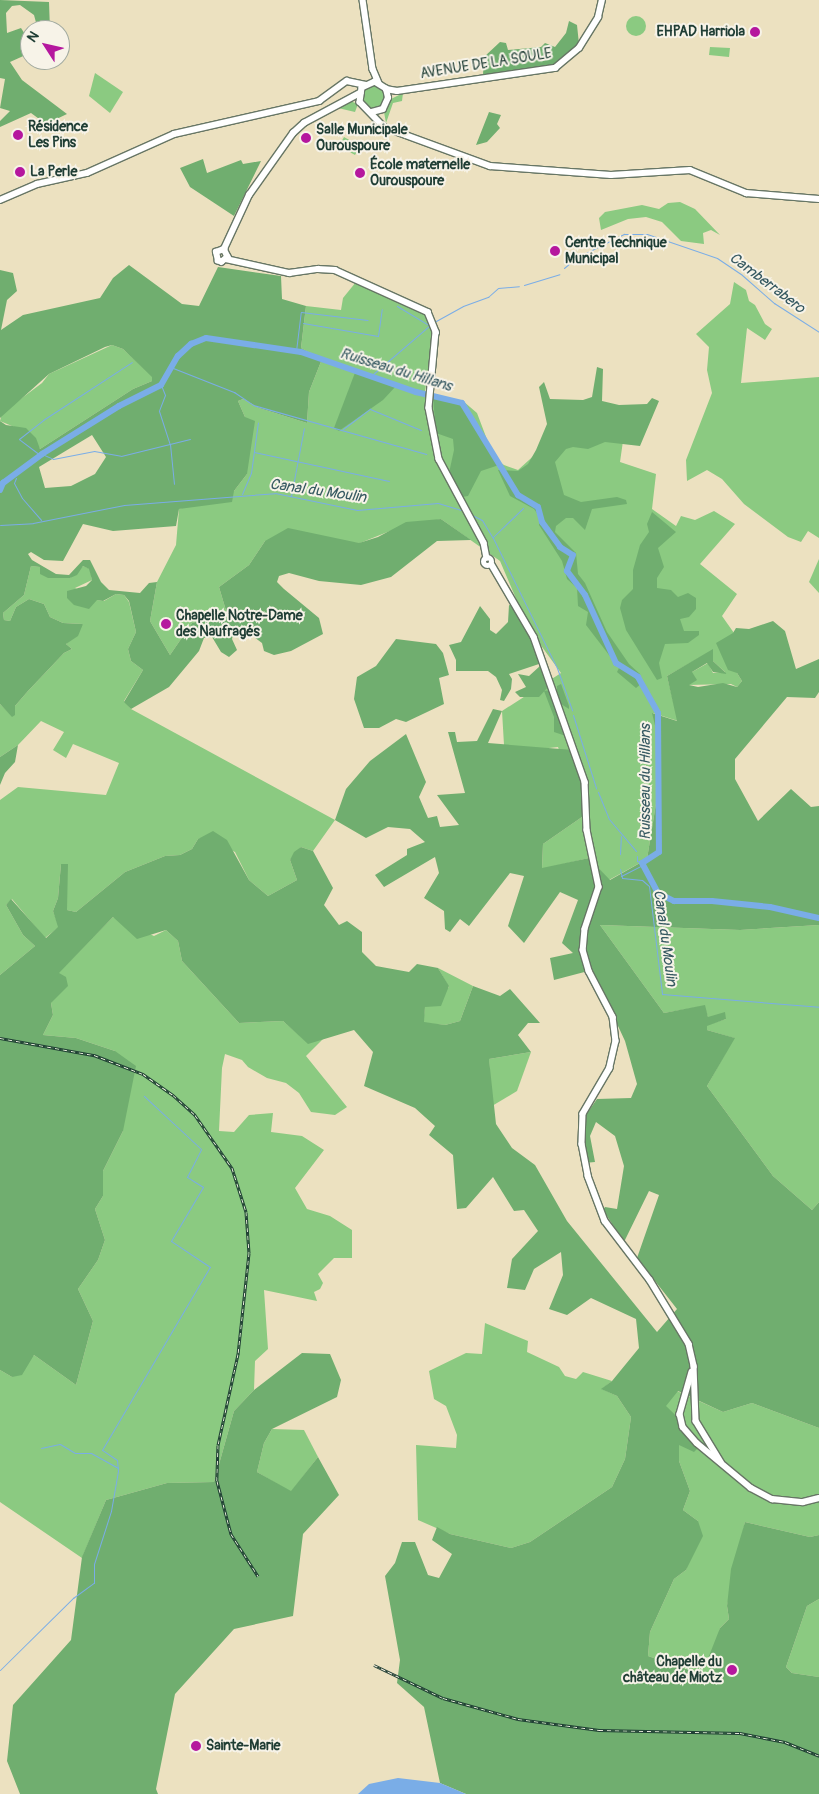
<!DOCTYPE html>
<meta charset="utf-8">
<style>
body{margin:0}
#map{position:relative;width:819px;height:1794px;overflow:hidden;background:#ece1c0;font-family:Pangolin,sans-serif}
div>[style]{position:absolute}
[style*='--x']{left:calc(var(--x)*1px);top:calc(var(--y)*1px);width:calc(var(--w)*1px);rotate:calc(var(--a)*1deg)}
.green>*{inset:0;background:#8bca81}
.round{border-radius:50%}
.forest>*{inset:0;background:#70ae6f}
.water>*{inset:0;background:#7aade7}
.stream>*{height:1px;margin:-0.5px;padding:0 0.5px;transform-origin:0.5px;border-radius:0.5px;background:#7aade7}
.river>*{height:6px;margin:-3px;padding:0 3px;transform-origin:3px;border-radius:3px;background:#7aade7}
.roads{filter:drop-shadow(1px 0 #677665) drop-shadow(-1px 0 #677665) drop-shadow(0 1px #677665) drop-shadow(0 -1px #677665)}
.secondary>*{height:5.5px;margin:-2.75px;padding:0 2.75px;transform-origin:2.75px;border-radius:2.75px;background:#fff}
.secondary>.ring{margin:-2.75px;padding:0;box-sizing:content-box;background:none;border:5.5px solid #fff;border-radius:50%}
.rail>*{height:3px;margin-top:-1.5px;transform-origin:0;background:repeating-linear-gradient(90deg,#f7f3e8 0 4px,#1f3d34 0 8px);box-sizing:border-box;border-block:1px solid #1f3d34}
.dots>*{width:14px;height:14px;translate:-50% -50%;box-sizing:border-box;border:2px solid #f7f3e8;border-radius:50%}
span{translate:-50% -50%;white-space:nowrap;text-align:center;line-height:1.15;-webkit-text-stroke:4px #f7f3e8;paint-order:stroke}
.poi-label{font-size:14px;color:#1f3d34;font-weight:700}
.right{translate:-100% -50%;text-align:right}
.left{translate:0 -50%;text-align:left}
.street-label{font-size:14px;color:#1f3d34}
.water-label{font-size:15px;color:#365961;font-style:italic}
.north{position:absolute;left:20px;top:20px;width:50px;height:50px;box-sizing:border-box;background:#f7f3e8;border:1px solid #a1aaa0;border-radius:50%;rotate:305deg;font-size:14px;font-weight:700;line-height:20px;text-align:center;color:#1f3d34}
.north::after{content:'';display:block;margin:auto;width:18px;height:22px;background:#b5179e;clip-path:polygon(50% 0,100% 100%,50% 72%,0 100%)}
</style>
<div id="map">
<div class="green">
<i class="round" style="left:626px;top:16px;width:20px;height:20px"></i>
<i style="clip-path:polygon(675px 22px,686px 29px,675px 37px,670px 36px)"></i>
<i style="clip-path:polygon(710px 47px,730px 48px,729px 57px,709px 55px)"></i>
<i style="clip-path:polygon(95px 73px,123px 92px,110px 113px,89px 96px)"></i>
<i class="round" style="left:362px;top:85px;width:24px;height:24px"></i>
<i style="clip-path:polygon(403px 93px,402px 101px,393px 103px,386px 123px,384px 112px,391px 99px)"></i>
<i style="clip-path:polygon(350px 101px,358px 104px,355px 112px,338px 108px)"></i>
<i style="clip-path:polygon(344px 137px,360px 146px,355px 155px,339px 146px)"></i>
<i style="clip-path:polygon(680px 202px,695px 209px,720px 235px,711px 230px,703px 233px,704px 244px,681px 241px,662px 222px,646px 217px,628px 219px,601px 230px,599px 218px,605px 212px,642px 205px,659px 209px,668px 203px)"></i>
<i style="clip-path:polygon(356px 282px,418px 309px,428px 316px,433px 333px,425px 392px,463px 401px,477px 413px,494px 458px,504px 465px,518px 470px,540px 450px,551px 422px,623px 441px,620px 462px,656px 474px,652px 509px,676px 526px,681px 516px,695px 520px,714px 511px,735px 524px,700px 564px,737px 594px,722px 616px,734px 633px,737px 673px,742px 681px,737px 687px,731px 684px,688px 685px,692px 672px,708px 663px,713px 673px,725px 672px,713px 661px,713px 650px,667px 676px,678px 721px,653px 713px,659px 742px,660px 779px,647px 859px,609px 880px,589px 858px,542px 869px,543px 844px,582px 817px,558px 747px,540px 749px,504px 745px,502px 711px,561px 673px,529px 629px,500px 561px,441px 519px,390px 531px,360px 543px,265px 541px,249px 565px,219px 587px,227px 614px,192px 623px,170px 655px,150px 621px,157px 582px,176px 545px,179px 509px,234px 491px,247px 474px,245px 417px,238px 401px,243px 399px,259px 408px,307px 423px,309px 392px,322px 359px,301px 348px,306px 306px,341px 310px,343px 298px)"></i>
<i style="clip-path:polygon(734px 282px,746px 290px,749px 301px,755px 305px,765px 324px,772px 329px,765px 340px,747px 328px,741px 383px,819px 377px,819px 538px,808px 531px,801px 542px,788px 537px,744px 504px,722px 479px,707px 470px,687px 481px,686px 460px,712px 393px,707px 370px,709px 347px,696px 334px,730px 304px)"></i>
<i style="clip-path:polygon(112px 345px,123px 349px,152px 376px,152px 381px,133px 389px,40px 449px,31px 434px,0 421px,2px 413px,42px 383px,49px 374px)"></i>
<i style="clip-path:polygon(819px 559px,819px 593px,809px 582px)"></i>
<i style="clip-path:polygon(31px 566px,41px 567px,48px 577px,70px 578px,83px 566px,90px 569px,92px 580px,75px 588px,97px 600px,104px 601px,116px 594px,124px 595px,129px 602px,136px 632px,128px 649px,131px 661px,143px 670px,124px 701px,131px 709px,335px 820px,313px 851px,301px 847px,290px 860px,297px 880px,268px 896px,249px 880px,235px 852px,207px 837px,198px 839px,192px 849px,180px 855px,165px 856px,125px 872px,76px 912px,67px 910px,67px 880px,61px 864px,58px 898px,53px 911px,59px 927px,45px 938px,12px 899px,6px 905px,23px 935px,35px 946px,0 975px,0 800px,18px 787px,106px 795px,119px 763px,73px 744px,66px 758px,53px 750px,64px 732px,41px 721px,18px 745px,0 757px,0 704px,12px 716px,15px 706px,28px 691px,64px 653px,72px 649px,66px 644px,83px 624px,63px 623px,50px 617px,44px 604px,29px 599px,16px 607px,10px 621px,4px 620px,3px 613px,24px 595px)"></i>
<i style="clip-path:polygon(113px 917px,154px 936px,166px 930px,178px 941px,182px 961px,239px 1023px,283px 1021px,308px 1043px,324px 1038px,306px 1056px,347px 1107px,335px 1115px,311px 1112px,299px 1093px,286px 1083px,267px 1078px,248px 1067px,242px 1060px,225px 1054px,222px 1068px,219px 1131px,234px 1132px,249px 1115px,273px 1113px,271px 1132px,302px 1136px,324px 1150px,295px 1188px,307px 1209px,330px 1216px,352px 1230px,352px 1258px,334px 1258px,318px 1274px,323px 1283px,320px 1289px,314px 1292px,317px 1301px,264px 1290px,268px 1349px,255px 1361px,254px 1390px,234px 1411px,214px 1482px,167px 1483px,106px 1500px,82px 1558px,0 1502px,0 1370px,12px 1377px,34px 1355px,76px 1385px,93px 1321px,78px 1289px,98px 1260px,105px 1240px,95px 1209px,103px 1196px,103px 1171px,123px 1131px,115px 1051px,76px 1038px,43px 1035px,53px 1015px,51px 1003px,58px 973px)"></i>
<i style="clip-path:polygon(600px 925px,740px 930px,819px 925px,819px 1202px,812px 1210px,773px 1176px,707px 1086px,734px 1038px,707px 1030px,707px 1025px,726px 1019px,708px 1017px,704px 1006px,664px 1013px)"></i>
<i style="clip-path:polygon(438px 968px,473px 986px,460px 1021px,445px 1025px,423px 1023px,425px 1007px,449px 987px)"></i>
<i style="clip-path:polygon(531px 1052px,517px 1091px,492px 1106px,489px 1059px)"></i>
<i style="clip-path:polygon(485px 1323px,528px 1341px,527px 1352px,559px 1367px,565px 1376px,576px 1379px,583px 1372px,612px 1381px,602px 1389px,617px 1396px,631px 1417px,625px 1459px,612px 1487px,530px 1542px,511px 1548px,450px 1534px,418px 1520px,416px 1445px,456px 1448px,457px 1435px,446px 1406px,434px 1399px,429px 1371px,466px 1353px,482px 1354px)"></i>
<i style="clip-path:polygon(677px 1391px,723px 1412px,752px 1403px,819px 1428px,819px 1535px,810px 1537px,745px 1522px,727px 1606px,729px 1619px,720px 1628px,712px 1675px,705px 1680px,689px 1670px,648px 1656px,650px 1632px,674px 1579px,686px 1570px,698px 1521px,683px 1510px,690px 1491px,679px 1461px,679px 1444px,689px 1428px,665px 1406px)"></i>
<i style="clip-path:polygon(272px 1429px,304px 1430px,318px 1457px,291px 1492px,257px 1472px,264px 1443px)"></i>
<i style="clip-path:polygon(819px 1599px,819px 1677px,792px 1673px,786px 1667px,807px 1606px)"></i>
</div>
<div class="forest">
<i style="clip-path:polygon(0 0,49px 2px,50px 30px,38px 30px,34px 15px,20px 5px,12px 6px,6px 13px,7px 33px,21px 28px,30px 42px,30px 53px,10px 62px,22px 80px,67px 114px,46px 124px,31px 113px,0 127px,0 121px,10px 111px,0 108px,5px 79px,0 78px)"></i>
<i style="clip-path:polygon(569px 21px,577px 25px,579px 44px,567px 56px,549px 67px,483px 75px,484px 57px,500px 42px,506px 43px,508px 50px,541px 47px,545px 43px,555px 47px,566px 33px)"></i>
<i style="clip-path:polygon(489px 112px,501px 115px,497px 124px,500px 128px,487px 142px,476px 145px)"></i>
<i style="clip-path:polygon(203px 159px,207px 173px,241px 160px,243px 164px,261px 161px,234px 216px,190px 187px,180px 168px)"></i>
<i style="clip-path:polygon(evenodd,129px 265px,182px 304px,199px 306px,218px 267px,281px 276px,282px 299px,306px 306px,301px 348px,322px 359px,309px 392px,307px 423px,259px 408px,243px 399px,238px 401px,245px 417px,255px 421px,247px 474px,234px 491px,232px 502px,179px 509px,176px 526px,113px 531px,83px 524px,63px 561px,44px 560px,31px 552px,28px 554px,32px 560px,56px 574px,69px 575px,83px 560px,90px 560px,101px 582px,109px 590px,140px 593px,149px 583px,157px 582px,150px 621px,170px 655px,192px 623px,227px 614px,219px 587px,249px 565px,265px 541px,288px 528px,359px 543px,378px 537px,406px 522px,441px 519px,471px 540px,437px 541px,391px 577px,361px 585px,319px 581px,289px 573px,279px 576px,277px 582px,284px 589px,319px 618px,323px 634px,291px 651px,274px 655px,264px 651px,262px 643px,241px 627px,235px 628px,232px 639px,237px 650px,229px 657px,221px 652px,212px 637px,204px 638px,199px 651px,169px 687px,131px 709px,124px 702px,143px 670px,131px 661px,128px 649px,136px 632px,129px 601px,124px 595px,116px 594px,103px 601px,97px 600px,89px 609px,74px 605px,67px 598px,67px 591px,86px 586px,92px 580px,89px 569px,83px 566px,77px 575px,70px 578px,48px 578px,40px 574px,40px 567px,31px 566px,24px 595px,3px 613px,4px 620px,10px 621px,16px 607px,29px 599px,44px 604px,50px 617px,63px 623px,83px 624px,78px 636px,66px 644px,72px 649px,64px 653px,28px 691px,15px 706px,15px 715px,12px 717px,0 704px,0 421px,6px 425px,26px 428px,36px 438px,40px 449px,133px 389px,152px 381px,152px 377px,123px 349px,112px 345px,105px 347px,49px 374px,0 418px,0 270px,13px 273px,17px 291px,7px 300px,1px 330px,23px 315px,100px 298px,113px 278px,129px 265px,92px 435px,106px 457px,95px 474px,71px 486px,45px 488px,39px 467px,92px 435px)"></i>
<i style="clip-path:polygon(597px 367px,603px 369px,602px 401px,619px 405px,647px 404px,652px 398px,659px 401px,640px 446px,605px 442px,588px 449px,573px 447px,566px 449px,555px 462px,564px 495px,581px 502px,617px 497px,626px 500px,627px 504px,592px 509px,585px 530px,573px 518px,566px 518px,556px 526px,555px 532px,576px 553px,578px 574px,585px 583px,607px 632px,629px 664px,640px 674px,642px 683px,636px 688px,617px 672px,619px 668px,586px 625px,588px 612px,578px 606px,577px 588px,567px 579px,562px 561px,539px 525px,539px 516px,534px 509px,510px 496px,498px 470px,518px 471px,528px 464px,536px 450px,547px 424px,539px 387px,544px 382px,550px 399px,583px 400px,592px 397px)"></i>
<i style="clip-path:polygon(356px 370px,397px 385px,383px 400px,339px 431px,334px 428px)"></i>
<i style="clip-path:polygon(433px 397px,465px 406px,499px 465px,481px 471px,468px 496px,462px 497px,449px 473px,454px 450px,453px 439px,436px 433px)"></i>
<i style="clip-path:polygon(652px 512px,676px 532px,658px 548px,664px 567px,657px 578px,657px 588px,671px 590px,678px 597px,688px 593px,696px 598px,696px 609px,689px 617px,680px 619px,684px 631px,699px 631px,699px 635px,688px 643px,665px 644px,659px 663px,662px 678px,657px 680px,626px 630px,620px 608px,622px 600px,633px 589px,633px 570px,640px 545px,649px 532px,647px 524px)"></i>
<i style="clip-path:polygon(509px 605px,513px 606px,535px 647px,539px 664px,509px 674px,512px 679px,511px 689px,504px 701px,500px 700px,502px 690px,496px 677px,488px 671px,456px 671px,456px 660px,449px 645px,461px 642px,480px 606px,490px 619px,490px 630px,496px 634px,508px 622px)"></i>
<i style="clip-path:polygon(773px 621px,785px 631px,796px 669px,819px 659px,819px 692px,815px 698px,787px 697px,735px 759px,735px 779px,758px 821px,791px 789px,811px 807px,819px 806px,819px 925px,740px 930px,600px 925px,664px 1013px,705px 1005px,708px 1017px,725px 1012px,726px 1019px,707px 1026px,707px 1030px,735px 1038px,707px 1086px,773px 1176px,812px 1210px,819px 1202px,819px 1428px,752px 1403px,723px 1412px,678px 1391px,666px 1406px,689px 1428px,698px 1448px,694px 1452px,679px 1445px,679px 1461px,690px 1491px,683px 1510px,698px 1521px,703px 1536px,686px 1570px,674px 1579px,650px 1632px,648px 1656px,689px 1670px,705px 1680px,712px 1675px,707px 1661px,720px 1628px,729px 1619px,727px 1606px,731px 1569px,745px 1522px,810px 1537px,819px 1535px,819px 1599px,807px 1606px,786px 1667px,792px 1673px,819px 1677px,819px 1794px,466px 1794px,440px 1783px,424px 1707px,397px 1683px,400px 1660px,385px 1576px,395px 1563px,402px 1542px,415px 1542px,428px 1575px,439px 1578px,452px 1554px,432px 1540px,437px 1527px,450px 1534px,511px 1548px,530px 1542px,612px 1487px,625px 1459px,631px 1417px,617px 1396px,601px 1389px,612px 1381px,639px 1348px,636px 1319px,591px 1298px,567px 1315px,549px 1309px,563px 1275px,561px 1252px,534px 1269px,525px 1290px,507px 1288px,512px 1259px,538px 1231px,524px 1210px,514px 1211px,493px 1177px,466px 1208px,457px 1209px,453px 1155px,429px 1135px,435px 1126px,415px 1108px,364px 1086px,373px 1052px,354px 1030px,308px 1044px,283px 1021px,239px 1023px,182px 961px,178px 941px,166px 930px,137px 939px,113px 917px,59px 973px,66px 977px,68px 986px,51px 1003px,53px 1015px,43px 1035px,76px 1038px,115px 1051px,136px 1066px,123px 1131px,103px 1171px,103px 1196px,95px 1209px,105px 1240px,98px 1260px,78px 1289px,93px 1321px,76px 1385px,34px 1355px,22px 1375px,12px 1377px,0 1370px,0 975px,35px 946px,23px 935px,6px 905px,11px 899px,46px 938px,58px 927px,53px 911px,58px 898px,61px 864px,68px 864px,67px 910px,76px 912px,125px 872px,165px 856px,180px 855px,192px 849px,198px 839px,213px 831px,227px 840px,249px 880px,268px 896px,297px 880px,290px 860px,294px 852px,301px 847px,313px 851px,333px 888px,324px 905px,339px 925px,347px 921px,362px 932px,362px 952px,376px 966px,409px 972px,417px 964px,438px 968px,449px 986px,441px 1006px,425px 1007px,424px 1022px,445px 1025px,460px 1021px,473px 986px,500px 996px,510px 989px,540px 1023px,528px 1023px,518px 1035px,531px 1052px,489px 1059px,496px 1124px,512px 1148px,535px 1165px,567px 1221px,657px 1332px,677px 1309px,637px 1258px,659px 1195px,649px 1191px,624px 1242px,603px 1210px,605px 1207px,617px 1209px,624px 1166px,615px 1136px,596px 1122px,590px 1136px,595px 1162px,584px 1163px,583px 1119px,597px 1099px,631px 1098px,637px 1084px,625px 1041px,592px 970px,554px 980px,550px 958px,573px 953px,562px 943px,578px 900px,560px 892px,524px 943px,508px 926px,524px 876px,510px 873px,469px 926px,460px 919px,450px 932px,445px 929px,444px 911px,424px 898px,439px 873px,435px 857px,384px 887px,375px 875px,407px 855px,407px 849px,425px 842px,410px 829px,388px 827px,366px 838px,335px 820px,346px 789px,370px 761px,406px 734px,426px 782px,419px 797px,428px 818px,437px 816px,440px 827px,459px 825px,437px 795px,465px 793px,448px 732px,455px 732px,457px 742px,477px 741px,493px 709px,502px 711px,488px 743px,573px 750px,582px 776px,582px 817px,543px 844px,542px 868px,589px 858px,610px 880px,647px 859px,660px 779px,659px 742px,652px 713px,677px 721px,667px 676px,713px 649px,713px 661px,727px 674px,713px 672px,707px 663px,692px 672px,697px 680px,689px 685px,698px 687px,723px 683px,737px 687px,742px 681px,737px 673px,728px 670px,716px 643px,733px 633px,736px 628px,749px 629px)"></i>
<i style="clip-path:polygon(396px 639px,436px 644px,443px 653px,449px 675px,439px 678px,444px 704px,406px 722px,396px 719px,379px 728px,364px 728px,354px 699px,357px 677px,376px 666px)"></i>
<i style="clip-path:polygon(540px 666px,549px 686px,539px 697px,520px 697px,515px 692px,526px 687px,518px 674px,529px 676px)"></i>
<i style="clip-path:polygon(561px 684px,569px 706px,569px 709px,561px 704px,557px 693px,557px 686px)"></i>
<i style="clip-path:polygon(551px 690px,565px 729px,566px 736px,554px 732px,554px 717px,544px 691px)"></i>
<i style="clip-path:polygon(18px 745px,15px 762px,5px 773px,0 785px,0 757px)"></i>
<i style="clip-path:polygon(302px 1353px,330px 1354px,341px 1380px,337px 1397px,272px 1429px,264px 1443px,257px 1472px,291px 1491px,318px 1457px,339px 1495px,303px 1534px,293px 1616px,234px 1629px,175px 1694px,156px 1789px,158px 1794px,20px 1794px,7px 1761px,13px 1705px,71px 1640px,82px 1557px,106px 1500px,167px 1483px,214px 1482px,234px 1411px,254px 1390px)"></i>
</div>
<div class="water">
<i style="clip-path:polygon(398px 1778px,440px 1783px,466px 1794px,358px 1794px,369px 1784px)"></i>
</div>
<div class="stream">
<i style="--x:564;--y:268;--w:16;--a:-40"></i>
<i style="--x:576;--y:258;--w:54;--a:-26.6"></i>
<i style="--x:624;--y:234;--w:23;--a:0"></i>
<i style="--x:647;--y:234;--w:74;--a:18.9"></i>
<i style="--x:717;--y:258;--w:30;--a:34"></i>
<i style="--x:742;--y:275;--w:43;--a:41.2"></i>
<i style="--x:774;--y:303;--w:54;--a:32.8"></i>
<i style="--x:524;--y:285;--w:37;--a:-17"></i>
<i style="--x:397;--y:306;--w:37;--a:31"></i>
<i style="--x:436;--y:321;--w:31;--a:-29"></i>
<i style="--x:463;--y:306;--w:27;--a:-20"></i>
<i style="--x:488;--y:297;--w:13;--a:-42"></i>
<i style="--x:498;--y:288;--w:21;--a:-5"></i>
<i style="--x:303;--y:323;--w:76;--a:9.8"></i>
<i style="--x:378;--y:336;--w:27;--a:-82"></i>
<i style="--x:296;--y:351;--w:39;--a:-83"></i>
<i style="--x:301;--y:312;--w:67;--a:6.8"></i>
<i style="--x:173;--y:368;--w:66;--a:21.5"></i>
<i style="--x:234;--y:392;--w:23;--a:34"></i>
<i style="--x:253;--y:405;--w:180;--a:15.8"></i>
<i style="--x:372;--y:375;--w:78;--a:-40.8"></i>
<i style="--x:161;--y:385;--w:11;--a:68"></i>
<i style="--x:165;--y:395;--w:17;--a:111"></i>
<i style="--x:159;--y:411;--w:35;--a:72"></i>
<i style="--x:170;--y:444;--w:40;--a:84.3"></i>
<i style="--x:343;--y:429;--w:34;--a:-37"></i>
<i style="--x:370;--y:409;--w:55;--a:22.4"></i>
<i style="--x:254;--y:452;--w:138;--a:12.1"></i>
<i style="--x:42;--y:454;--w:12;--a:24"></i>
<i style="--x:53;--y:459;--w:42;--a:-11"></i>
<i style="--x:94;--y:451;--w:27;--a:10"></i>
<i style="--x:121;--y:456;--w:71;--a:-13.8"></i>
<i style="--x:40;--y:455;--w:26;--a:-143"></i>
<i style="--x:19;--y:439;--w:31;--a:-38"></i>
<i style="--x:43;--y:420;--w:106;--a:-33.1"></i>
<i style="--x:16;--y:478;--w:5;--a:112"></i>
<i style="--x:14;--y:483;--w:17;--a:62"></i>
<i style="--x:22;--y:498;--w:29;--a:49"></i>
<i style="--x:242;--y:494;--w:23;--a:-67"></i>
<i style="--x:251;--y:473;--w:51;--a:-82.2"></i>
<i style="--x:291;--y:496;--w:69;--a:-79.2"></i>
<i style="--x:472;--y:515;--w:11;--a:27"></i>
<i style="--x:482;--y:520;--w:21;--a:59"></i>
<i style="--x:493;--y:538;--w:145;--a:63.8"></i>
<i style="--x:557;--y:668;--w:45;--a:70.3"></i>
<i style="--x:0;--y:525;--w:33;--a:-3"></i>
<i style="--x:33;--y:523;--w:93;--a:-11.2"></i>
<i style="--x:124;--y:505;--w:151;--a:-4.5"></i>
<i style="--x:275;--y:493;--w:84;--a:11.7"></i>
<i style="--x:357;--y:510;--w:81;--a:-4.9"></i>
<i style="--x:438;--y:503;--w:27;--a:17"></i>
<i style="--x:493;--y:537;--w:42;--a:-44"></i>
<i style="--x:573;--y:715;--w:77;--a:72.5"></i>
<i style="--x:598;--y:792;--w:29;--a:68"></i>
<i style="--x:609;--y:819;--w:42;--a:49.8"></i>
<i style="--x:620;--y:854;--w:18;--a:-87"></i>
<i style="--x:637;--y:856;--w:5;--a:90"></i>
<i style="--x:637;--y:861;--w:5;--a:22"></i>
<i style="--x:620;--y:869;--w:9;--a:77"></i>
<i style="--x:622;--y:878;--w:20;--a:6"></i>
<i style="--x:642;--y:880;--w:9;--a:41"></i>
<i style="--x:649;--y:886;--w:109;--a:83.1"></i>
<i style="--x:662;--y:994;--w:158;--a:4.7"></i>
<i style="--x:621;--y:876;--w:25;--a:-27"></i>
<i style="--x:41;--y:1448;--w:19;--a:-12"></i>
<i style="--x:60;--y:1444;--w:17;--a:31"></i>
<i style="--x:75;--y:1453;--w:16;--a:0"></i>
<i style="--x:91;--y:1453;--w:31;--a:29"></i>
<i style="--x:0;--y:1670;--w:103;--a:-44.6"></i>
<i style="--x:73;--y:1598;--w:26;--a:-36"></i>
<i style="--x:94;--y:1583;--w:19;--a:-90"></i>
<i style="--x:94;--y:1564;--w:56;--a:-72.2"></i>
<i style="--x:111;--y:1511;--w:41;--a:-80.1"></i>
<i style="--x:118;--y:1471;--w:11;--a:-95"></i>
<i style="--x:117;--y:1460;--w:18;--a:-146"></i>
<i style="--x:102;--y:1450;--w:212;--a:-59.5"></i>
<i style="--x:210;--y:1267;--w:47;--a:-146.3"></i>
<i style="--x:171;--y:1241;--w:63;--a:-59.3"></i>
<i style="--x:203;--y:1187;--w:19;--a:-148"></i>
<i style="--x:187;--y:1177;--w:31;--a:-63"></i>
<i style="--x:201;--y:1149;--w:78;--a:-137.1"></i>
</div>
<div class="river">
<i style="--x:0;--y:490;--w:8;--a:-67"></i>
<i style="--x:3;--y:483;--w:49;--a:-36.6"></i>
<i style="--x:42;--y:454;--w:91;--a:-31.9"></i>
<i style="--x:119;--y:406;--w:47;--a:-26.6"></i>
<i style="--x:161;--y:385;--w:34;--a:-60"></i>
<i style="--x:178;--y:356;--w:18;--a:-43"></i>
<i style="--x:191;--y:344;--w:16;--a:-22"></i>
<i style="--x:206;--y:338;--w:96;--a:8.4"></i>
<i style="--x:301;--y:352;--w:122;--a:19.2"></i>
<i style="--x:416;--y:392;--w:47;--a:13.4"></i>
<i style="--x:462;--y:403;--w:108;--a:58.7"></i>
<i style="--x:518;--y:495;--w:23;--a:31"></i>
<i style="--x:538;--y:507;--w:16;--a:75"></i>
<i style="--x:542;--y:522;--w:31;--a:54"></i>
<i style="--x:560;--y:547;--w:15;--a:32"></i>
<i style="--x:573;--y:555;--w:17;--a:111"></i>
<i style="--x:567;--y:571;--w:30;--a:53"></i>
<i style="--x:585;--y:595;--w:75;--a:65.5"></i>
<i style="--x:616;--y:663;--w:26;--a:32"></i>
<i style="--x:638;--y:677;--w:41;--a:60.9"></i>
<i style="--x:658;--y:713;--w:139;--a:89.6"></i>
<i style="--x:659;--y:852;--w:20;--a:147"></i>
<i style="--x:642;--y:863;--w:34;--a:62"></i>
<i style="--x:658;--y:893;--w:18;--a:27"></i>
<i style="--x:674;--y:901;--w:38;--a:0"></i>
<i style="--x:712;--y:901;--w:58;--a:5.9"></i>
<i style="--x:770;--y:907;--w:50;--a:12.7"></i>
</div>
<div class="roads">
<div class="secondary">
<i style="--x:363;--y:0;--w:70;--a:81.8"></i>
<i style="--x:373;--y:69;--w:15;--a:67"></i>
<i style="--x:386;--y:89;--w:11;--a:10"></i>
<i style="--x:397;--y:91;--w:160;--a:-8.3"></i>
<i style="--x:555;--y:68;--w:31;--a:-40"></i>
<i style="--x:579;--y:48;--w:36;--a:-58"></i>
<i style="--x:598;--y:17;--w:17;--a:-77"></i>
<i style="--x:372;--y:112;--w:11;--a:-15"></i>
<i style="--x:383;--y:109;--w:12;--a:-66"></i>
<i style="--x:388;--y:98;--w:9;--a:-103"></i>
<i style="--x:386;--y:89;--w:13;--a:-148"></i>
<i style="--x:375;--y:82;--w:14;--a:155"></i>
<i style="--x:362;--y:88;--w:14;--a:98"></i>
<i style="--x:360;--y:102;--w:35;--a:46"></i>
<i style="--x:384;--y:127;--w:113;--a:20.2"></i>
<i style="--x:490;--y:166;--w:121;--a:4.3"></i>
<i style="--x:611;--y:175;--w:79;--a:-3.6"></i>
<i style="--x:690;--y:170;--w:61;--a:22.3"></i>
<i style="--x:746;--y:193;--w:73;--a:4.7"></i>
<i style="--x:0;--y:200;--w:40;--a:-23.4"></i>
<i style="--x:37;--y:184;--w:51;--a:-12.4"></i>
<i style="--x:87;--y:173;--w:95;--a:-24.1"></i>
<i style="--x:174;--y:134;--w:149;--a:-12.8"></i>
<i style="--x:319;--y:101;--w:34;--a:-36"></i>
<i style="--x:347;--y:81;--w:19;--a:12"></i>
<i style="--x:224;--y:249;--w:9;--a:63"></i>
<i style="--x:228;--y:257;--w:8;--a:140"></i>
<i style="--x:222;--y:262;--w:4;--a:-166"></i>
<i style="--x:218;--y:261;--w:9;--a:-103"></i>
<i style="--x:216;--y:252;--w:9;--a:-21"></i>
<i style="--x:224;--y:249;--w:60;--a:-65.2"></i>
<i style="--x:249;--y:195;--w:76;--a:-54.6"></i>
<i style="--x:293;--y:133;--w:15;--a:-42"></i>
<i style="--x:304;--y:123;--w:64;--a:-28.2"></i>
<i style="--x:226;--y:259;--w:65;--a:12.5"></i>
<i style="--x:289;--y:273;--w:29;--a:-8"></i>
<i style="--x:318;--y:269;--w:17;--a:3"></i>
<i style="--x:335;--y:270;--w:102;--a:24.3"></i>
<i style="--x:428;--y:312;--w:22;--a:68"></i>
<i style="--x:436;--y:332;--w:76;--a:95.3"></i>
<i style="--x:429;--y:408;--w:52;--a:78.9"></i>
<i style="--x:439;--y:459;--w:95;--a:61.8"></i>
<i style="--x:484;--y:543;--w:15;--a:79"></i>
<i class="ring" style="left:483.5px;top:557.5px;width:3.5px;height:3.5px"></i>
<i style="--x:492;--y:565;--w:83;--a:59.7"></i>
<i style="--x:534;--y:637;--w:154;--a:70.6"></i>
<i style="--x:585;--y:782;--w:48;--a:87.6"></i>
<i style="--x:587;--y:830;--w:58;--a:78.1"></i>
<i style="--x:599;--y:887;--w:44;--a:108.4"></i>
<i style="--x:585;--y:929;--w:21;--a:95"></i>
<i style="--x:583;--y:950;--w:22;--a:74"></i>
<i style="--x:589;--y:971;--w:52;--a:62.4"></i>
<i style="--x:613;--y:1017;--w:24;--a:83"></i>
<i style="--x:616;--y:1041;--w:28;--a:103"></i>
<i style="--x:610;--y:1068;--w:53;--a:120.4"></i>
<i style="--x:583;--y:1114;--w:30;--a:92"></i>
<i style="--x:582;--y:1144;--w:33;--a:79"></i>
<i style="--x:588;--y:1176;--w:48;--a:69.3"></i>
<i style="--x:605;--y:1221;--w:74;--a:52.7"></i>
<i style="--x:650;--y:1280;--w:75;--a:58.6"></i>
<i style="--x:689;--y:1344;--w:23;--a:77"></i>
<i style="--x:694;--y:1366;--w:55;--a:87.9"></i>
<i style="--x:696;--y:1421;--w:48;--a:58.6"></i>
<i style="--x:692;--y:1372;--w:44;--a:105.9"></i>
<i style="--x:680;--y:1414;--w:13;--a:77"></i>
<i style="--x:683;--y:1427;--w:21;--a:49"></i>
<i style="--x:697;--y:1443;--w:70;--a:39.8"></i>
<i style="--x:751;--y:1488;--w:24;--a:28"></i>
<i style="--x:772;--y:1499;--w:31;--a:6"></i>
<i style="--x:803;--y:1502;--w:16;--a:-14"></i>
</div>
</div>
<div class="rail">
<i style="--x:0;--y:1038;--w:96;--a:10.3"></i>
<i style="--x:94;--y:1055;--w:53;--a:21.2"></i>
<i style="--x:143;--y:1074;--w:37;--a:35"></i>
<i style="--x:173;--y:1095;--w:30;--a:42"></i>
<i style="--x:195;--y:1115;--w:65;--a:55.1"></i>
<i style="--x:232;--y:1168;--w:46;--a:72.3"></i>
<i style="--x:246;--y:1212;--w:41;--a:85.8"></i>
<i style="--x:249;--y:1253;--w:102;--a:96.2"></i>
<i style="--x:238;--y:1354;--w:93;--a:102.4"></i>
<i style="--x:218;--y:1445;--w:36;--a:92"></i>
<i style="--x:217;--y:1481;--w:55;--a:75.2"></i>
<i style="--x:231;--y:1534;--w:50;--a:57.3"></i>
<i style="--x:374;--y:1665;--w:76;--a:25.6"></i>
<i style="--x:443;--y:1698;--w:78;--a:15.6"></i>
<i style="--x:518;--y:1719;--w:82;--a:7.7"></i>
<i style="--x:599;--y:1730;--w:141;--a:1.2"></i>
<i style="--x:740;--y:1733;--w:46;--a:11.3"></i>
<i style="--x:785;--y:1742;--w:37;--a:22"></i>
</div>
<div class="dots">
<i style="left:755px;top:32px;background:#b5179e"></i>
<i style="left:18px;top:135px;background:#b5179e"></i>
<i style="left:306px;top:138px;background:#b5179e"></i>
<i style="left:20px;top:172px;background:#b5179e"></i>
<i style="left:360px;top:173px;background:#b5179e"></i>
<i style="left:555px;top:251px;background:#b5179e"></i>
<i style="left:166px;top:624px;background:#b5179e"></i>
<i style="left:732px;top:1670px;background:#b5179e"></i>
<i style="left:196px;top:1746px;background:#b5179e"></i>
</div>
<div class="poi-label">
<span class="right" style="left:745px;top:32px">EHPAD Harriola</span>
<span class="left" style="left:28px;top:135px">Résidence<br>Les Pins</span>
<span class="left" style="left:316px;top:138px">Salle Municipale<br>Ourouspoure</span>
<span class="left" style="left:370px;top:173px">École maternelle<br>Ourouspoure</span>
<span class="left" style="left:30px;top:172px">La Perle</span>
<span class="left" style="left:565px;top:251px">Centre Technique<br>Municipal</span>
<span class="left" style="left:176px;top:624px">Chapelle Notre-Dame<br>des Naufragés</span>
<span class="right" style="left:722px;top:1670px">Chapelle du<br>château de Miotz</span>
<span class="left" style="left:206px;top:1746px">Sainte-Marie</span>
</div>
<div class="street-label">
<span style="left:486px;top:64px;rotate:-9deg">AVENUE DE LA SOULE</span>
</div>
<div class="water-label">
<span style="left:767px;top:283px;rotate:37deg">Camberrabero</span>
<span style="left:396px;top:370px;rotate:17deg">Ruisseau du Hillans</span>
<span style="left:318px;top:491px;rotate:8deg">Canal du Moulin</span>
<span style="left:646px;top:782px;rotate:-90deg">Ruisseau du Hillans</span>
<span style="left:665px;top:938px;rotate:82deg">Canal du Moulin</span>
</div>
<div class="north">N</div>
</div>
